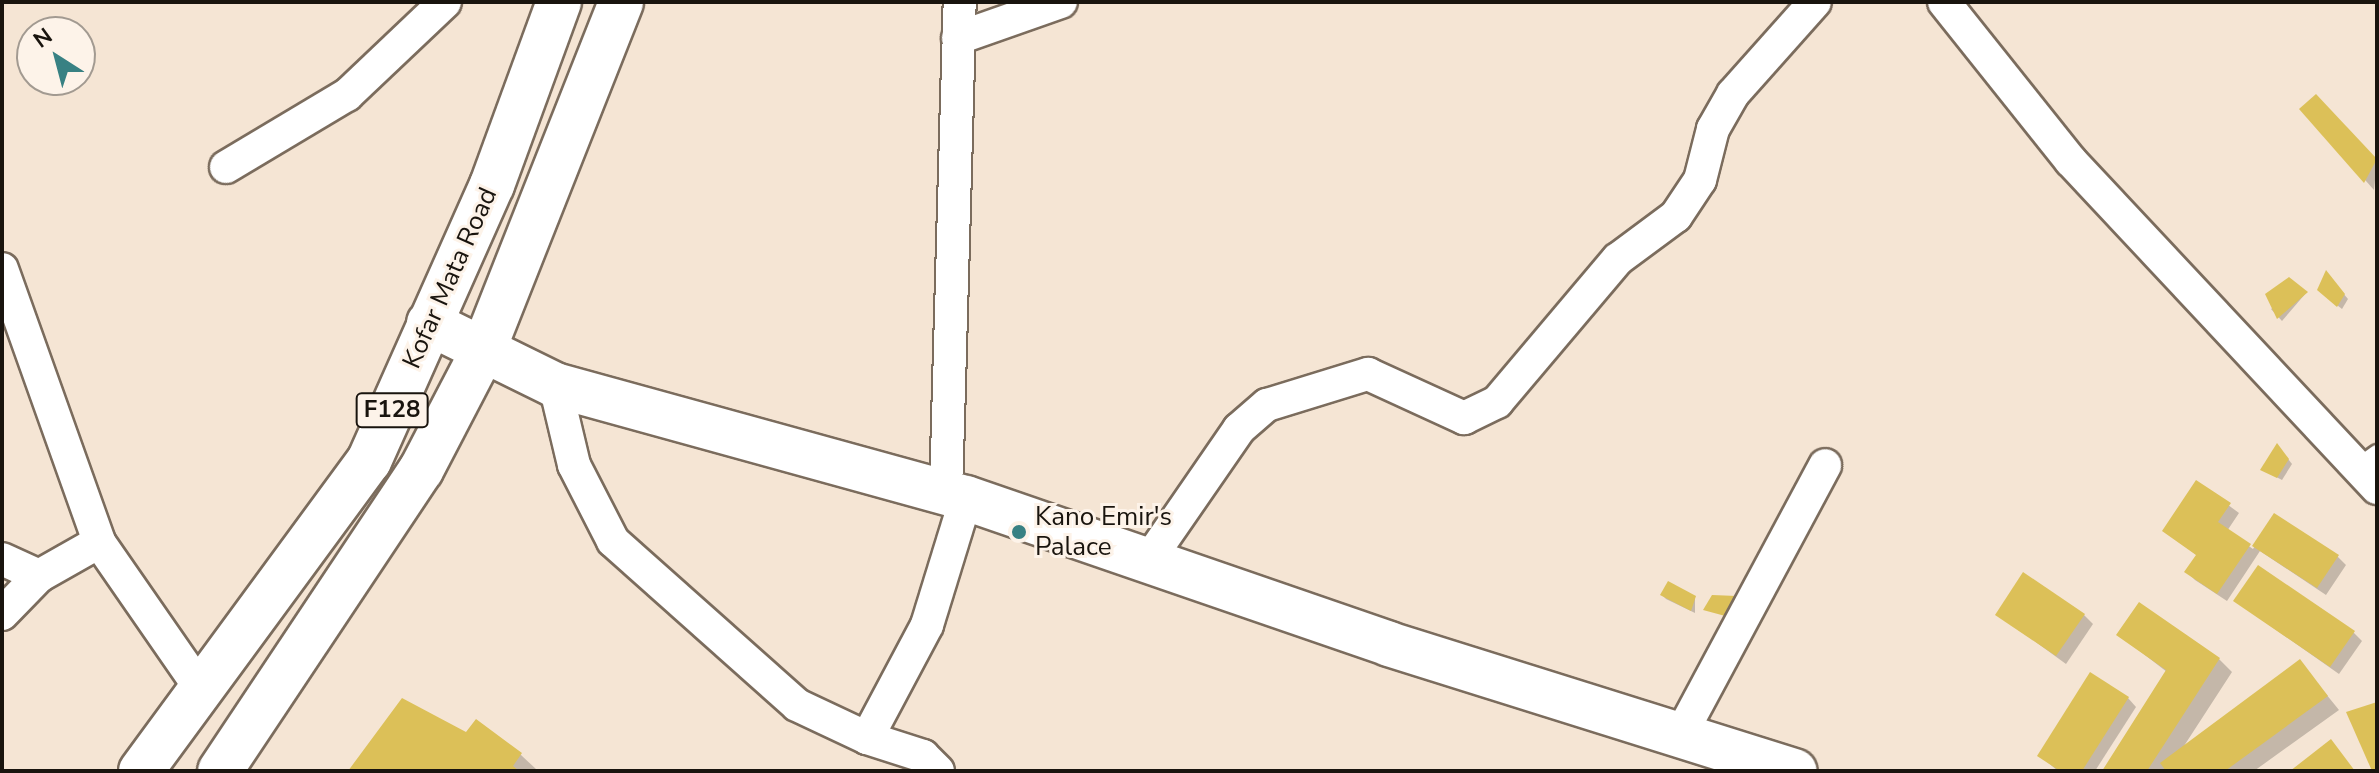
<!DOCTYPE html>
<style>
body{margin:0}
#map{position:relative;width:2379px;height:773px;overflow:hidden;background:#f5e5d4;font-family:"Nunito Sans",sans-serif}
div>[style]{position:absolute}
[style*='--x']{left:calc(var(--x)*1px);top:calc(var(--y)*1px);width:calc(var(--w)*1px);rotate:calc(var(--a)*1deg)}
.shadow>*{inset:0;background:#0003}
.building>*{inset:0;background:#dcc058}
.roads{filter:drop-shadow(2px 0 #7b6c5d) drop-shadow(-2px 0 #7b6c5d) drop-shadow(0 2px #7b6c5d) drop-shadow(0 -2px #7b6c5d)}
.lane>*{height:16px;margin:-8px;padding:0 8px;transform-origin:8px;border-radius:8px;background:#fff}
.street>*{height:32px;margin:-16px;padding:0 16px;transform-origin:16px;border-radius:16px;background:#fff}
.secondary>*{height:44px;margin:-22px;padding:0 22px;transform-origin:22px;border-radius:22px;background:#fff}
.primary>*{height:44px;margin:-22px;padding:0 22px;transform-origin:22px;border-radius:22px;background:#fff}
.dots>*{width:22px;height:22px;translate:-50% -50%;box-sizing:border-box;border:4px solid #fdf3e9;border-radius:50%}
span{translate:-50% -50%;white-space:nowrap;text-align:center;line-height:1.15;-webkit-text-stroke:6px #fdf3e9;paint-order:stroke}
.shield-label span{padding:2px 6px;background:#fdf3e9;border:2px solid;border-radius:6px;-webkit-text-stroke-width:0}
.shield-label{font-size:24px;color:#19140e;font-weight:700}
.street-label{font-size:26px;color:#19140e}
.poi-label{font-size:26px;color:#19140e}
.left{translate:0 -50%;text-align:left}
.frame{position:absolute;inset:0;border:4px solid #19140e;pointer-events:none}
.north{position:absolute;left:16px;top:16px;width:80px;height:80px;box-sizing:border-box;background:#fdf3e9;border:2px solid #a29a91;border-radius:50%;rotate:324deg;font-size:22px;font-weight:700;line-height:32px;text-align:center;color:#19140e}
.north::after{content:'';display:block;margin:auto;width:28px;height:36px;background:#388183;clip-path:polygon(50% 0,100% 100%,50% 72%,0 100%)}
</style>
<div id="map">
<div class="shadow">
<i style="clip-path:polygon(2316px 97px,2377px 161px,2374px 190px,2302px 109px)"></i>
<i style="clip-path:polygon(2326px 273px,2348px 299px,2342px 309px,2323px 294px)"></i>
<i style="clip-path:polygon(2306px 293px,2282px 321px,2271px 309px,2277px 305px)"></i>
<i style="clip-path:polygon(2281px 450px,2292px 464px,2282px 480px,2263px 470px)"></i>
<i style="clip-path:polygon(2197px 482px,2239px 513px,2227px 531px,2253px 549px,2274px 515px,2337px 556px,2346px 565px,2326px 595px,2260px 551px,2227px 601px,2195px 580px,2187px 572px,2198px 556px,2164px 531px)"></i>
<i style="clip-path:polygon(1662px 595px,1695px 597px,1695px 613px,1666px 599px)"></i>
<i style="clip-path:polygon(2235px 601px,2353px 632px,2362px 641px,2339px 674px)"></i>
<i style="clip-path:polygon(1997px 614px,2084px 615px,2093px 624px,2066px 664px)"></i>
<i style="clip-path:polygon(2119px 635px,2219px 659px,2232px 672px,2182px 749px,2300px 662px,2339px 710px,2254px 771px,2104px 771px,2167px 672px)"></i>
<i style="clip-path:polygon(2128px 698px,2136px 707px,2095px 771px,2058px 771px,2040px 756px)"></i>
<i style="clip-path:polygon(467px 735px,521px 755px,537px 770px,350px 771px)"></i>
</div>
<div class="building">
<i style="clip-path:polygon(2316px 94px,2377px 159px,2364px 183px,2299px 109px)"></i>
<i style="clip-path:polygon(2326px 270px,2345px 294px,2337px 307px,2317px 290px)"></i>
<i style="clip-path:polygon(2289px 277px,2308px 292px,2277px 319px,2265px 294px)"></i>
<i style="clip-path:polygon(2277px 443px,2289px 459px,2277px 478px,2260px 470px)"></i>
<i style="clip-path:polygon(2196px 480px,2231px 503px,2218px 522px,2251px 544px,2217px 594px,2184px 572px,2196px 555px,2162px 531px)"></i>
<i style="clip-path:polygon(2274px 513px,2339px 555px,2317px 588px,2252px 546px)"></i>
<i style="clip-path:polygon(2258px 565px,2355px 631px,2330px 667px,2233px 601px)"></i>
<i style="clip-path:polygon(2023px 572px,2085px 614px,2056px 656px,1995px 615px)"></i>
<i style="clip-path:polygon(1668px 581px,1696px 596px,1691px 611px,1660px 595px)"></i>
<i style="clip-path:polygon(1712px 595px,1737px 596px,1729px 617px,1703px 610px)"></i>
<i style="clip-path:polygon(2139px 602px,2220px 658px,2147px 771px,2102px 771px,2166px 670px,2116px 635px)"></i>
<i style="clip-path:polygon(2300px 659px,2328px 696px,2225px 771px,2166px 771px,2160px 763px)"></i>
<i style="clip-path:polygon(2090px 672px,2129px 697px,2082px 771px,2060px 771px,2037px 756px)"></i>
<i style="clip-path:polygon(402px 698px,466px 732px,476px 719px,522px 753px,513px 766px,519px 771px,348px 771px)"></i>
<i style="clip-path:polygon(2377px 702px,2377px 771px,2372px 771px,2346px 712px)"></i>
<i style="clip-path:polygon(2331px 739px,2355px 771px,2290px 771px)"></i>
</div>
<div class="roads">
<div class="lane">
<i style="--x:2359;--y:466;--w:22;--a:-36"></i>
</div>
<div class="street">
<i style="--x:1944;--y:2;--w:203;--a:51.4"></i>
<i style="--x:2071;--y:161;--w:448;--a:46.9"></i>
<i style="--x:958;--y:38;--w:109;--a:-19.3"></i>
<i style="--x:226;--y:167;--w:141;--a:-30.8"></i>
<i style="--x:347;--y:95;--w:135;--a:-43.5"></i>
<i style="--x:2;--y:269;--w:290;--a:70.4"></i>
<i style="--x:99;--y:542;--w:183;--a:55.3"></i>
<i style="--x:555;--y:385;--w:82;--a:76.6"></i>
<i style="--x:574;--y:465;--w:85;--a:62.8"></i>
<i style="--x:613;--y:541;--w:246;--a:41.7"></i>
<i style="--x:797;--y:705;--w:77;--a:25.2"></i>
<i style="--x:867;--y:738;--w:128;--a:-62"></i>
<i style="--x:927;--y:625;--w:133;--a:-72.9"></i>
<i style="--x:946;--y:492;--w:490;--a:-88.4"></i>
<i style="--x:2;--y:559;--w:41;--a:24.7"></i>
<i style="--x:1148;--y:561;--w:160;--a:-55.4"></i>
<i style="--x:1239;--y:429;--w:37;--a:-41"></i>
<i style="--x:1267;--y:405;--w:106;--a:-17.1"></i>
<i style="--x:1368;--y:374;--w:106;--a:24.6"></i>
<i style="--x:1464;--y:418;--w:37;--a:-26"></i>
<i style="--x:1497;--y:402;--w:187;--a:-49.8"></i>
<i style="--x:1618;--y:259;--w:72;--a:-36.6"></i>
<i style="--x:1676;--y:216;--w:43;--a:-56.3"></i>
<i style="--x:1700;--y:180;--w:53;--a:-75.7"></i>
<i style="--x:1713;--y:129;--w:40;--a:-60.3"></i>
<i style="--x:1733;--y:94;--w:123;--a:-48.3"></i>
<i style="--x:2;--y:614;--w:53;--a:-45.8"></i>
<i style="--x:39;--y:576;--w:69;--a:-29.5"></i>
<i style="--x:1681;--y:734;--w:305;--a:-61.8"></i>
<i style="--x:867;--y:738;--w:59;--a:17.8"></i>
<i style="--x:923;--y:756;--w:21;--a:45"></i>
</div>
<div class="secondary">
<i style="--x:429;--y:323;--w:140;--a:26.2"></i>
<i style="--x:555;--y:385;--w:426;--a:15.4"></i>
<i style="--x:966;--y:498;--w:447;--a:19"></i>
<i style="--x:1389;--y:644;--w:425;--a:17.4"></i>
</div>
<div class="primary">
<i style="--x:141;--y:771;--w:385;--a:-53.7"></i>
<i style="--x:369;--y:461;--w:302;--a:-66"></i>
<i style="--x:492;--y:185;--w:195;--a:-69.9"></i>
<i style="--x:220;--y:771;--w:362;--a:-56.3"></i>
<i style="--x:421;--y:470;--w:134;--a:-62.5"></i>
<i style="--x:483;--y:351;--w:375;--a:-68.4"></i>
</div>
</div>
<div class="dots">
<i style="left:1019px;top:532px;background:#388183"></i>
</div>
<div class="shield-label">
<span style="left:392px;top:410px">F128</span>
</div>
<div class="street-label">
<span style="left:450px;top:278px;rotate:-66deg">Kofar Mata Road</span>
</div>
<div class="poi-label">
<span class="left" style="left:1035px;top:532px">Kano Emir's<br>Palace</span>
</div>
<div class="frame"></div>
<div class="north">N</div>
</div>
